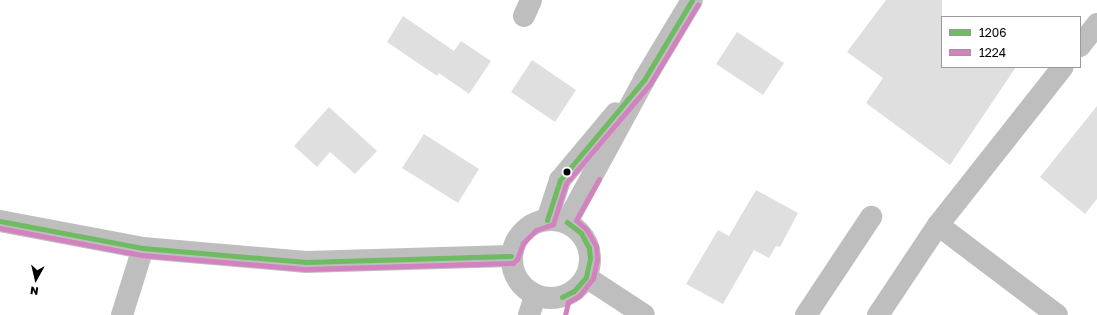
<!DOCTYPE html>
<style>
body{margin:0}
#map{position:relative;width:1097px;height:315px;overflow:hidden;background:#fff;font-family:"Golos Text",sans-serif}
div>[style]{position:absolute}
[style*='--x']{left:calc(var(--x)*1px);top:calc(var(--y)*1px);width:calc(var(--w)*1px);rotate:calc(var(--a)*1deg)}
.building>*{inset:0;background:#dfdfdf}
.minor>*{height:22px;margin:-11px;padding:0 11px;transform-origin:11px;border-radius:11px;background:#bebebe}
.minor>.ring{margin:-11px;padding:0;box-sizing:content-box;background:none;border:22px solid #bebebe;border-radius:50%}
.bus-1>*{height:5px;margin:-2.5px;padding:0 2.5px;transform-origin:2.5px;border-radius:2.5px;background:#6ebb62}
.bus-2>*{height:5px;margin:-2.5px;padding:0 2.5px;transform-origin:2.5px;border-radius:2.5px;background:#d282be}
.dots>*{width:11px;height:11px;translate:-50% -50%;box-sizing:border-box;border:2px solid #fff;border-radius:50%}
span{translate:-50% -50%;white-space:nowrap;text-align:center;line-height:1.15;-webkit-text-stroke:4px #fff;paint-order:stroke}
.legend{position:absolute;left:941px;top:16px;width:140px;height:52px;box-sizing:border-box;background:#fff;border:1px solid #999;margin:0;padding:5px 7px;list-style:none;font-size:12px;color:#000}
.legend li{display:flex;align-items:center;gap:8px;height:20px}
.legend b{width:20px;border:1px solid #999}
.north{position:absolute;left:16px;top:259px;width:40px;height:40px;-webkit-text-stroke:3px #fff;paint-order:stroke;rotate:188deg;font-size:11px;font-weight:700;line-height:16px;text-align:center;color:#000}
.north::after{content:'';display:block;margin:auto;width:14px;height:18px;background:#000;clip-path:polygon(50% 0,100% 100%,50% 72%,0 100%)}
</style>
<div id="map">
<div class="building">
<i style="clip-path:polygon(886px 0,942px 0,942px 67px,1016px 67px,950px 165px,866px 103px,883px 78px,847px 52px)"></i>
<i style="clip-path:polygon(403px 16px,454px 51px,461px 41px,491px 61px,469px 94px,439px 73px,437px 76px,387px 42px)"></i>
<i style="clip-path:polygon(737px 32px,784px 63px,763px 95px,716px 64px)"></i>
<i style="clip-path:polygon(532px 60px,576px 90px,555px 122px,511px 92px)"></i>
<i style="clip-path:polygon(1097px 106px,1097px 199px,1085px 214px,1040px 177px)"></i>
<i style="clip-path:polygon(329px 107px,377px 151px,355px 174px,330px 152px,317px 167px,294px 146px)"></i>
<i style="clip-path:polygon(424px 134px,479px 169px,458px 203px,402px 168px)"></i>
<i style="clip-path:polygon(756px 190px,798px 213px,780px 247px,776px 246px,769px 258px,754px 250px,723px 304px,686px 284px,718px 230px,729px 236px)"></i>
</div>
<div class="minor">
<i style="--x:524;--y:16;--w:17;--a:-66"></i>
<i style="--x:1080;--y:46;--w:28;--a:-52"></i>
<i style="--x:547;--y:220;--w:42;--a:-72"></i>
<i style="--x:560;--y:180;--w:87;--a:-50.1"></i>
<i class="ring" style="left:512px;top:220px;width:56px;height:56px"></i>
<i style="--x:0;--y:221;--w:146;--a:10.7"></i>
<i style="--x:143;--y:248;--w:164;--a:4.9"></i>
<i style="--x:306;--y:262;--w:205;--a:-1.7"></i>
<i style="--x:567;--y:222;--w:162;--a:-61.5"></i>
<i style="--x:644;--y:80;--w:93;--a:-59"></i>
<i style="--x:938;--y:225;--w:149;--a:37.1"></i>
<i style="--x:586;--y:277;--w:69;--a:33.2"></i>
<i style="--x:122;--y:315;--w:70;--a:-72.6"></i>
<i style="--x:529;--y:315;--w:20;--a:-72"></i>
<i style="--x:806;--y:315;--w:118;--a:-56.4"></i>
<i style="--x:878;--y:315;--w:108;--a:-56.3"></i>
<i style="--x:938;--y:225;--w:201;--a:-51.7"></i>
</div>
<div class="bus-1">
<i style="--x:547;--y:220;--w:42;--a:-72"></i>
<i style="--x:560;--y:180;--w:131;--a:-50"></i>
<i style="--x:644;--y:80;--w:93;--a:-59"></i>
<i style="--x:0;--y:221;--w:146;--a:10.7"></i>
<i style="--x:143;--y:248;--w:164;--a:4.9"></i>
<i style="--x:306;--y:262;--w:205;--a:-1.7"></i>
<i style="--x:562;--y:297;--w:13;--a:-27"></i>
<i style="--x:574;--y:291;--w:18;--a:-49"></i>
<i style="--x:586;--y:277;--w:19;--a:-78"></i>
<i style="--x:590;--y:258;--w:10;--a:-96"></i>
<i style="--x:589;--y:248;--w:17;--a:-118"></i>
<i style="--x:581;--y:233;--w:18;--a:-142"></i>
</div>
<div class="bus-2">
<i style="--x:0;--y:228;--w:145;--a:10.8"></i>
<i style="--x:142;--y:255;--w:164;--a:4.9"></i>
<i style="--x:305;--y:269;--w:208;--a:-1.7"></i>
<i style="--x:513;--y:263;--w:6;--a:-45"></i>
<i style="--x:517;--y:259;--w:17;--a:-69"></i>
<i style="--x:523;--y:243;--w:18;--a:-45"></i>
<i style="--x:536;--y:230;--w:18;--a:-19"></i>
<i style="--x:553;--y:224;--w:43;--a:-72.4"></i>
<i style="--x:566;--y:183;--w:130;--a:-49.7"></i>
<i style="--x:650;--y:84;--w:93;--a:-59"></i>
<i style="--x:565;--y:315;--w:13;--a:-77"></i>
<i style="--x:568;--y:302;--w:13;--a:-29"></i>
<i style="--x:579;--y:296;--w:23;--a:-52"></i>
<i style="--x:593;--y:278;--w:19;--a:-78"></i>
<i style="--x:597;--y:259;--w:13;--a:-94"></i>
<i style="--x:596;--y:246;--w:20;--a:-120"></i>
<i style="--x:586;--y:229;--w:13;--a:-138"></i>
<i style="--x:576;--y:220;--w:47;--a:-60.7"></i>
</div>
<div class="dots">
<i style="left:567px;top:172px;background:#000"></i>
</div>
<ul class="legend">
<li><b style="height:5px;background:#6ebb62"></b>1206</li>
<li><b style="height:5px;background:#d282be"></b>1224</li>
</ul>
<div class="north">N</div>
</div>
